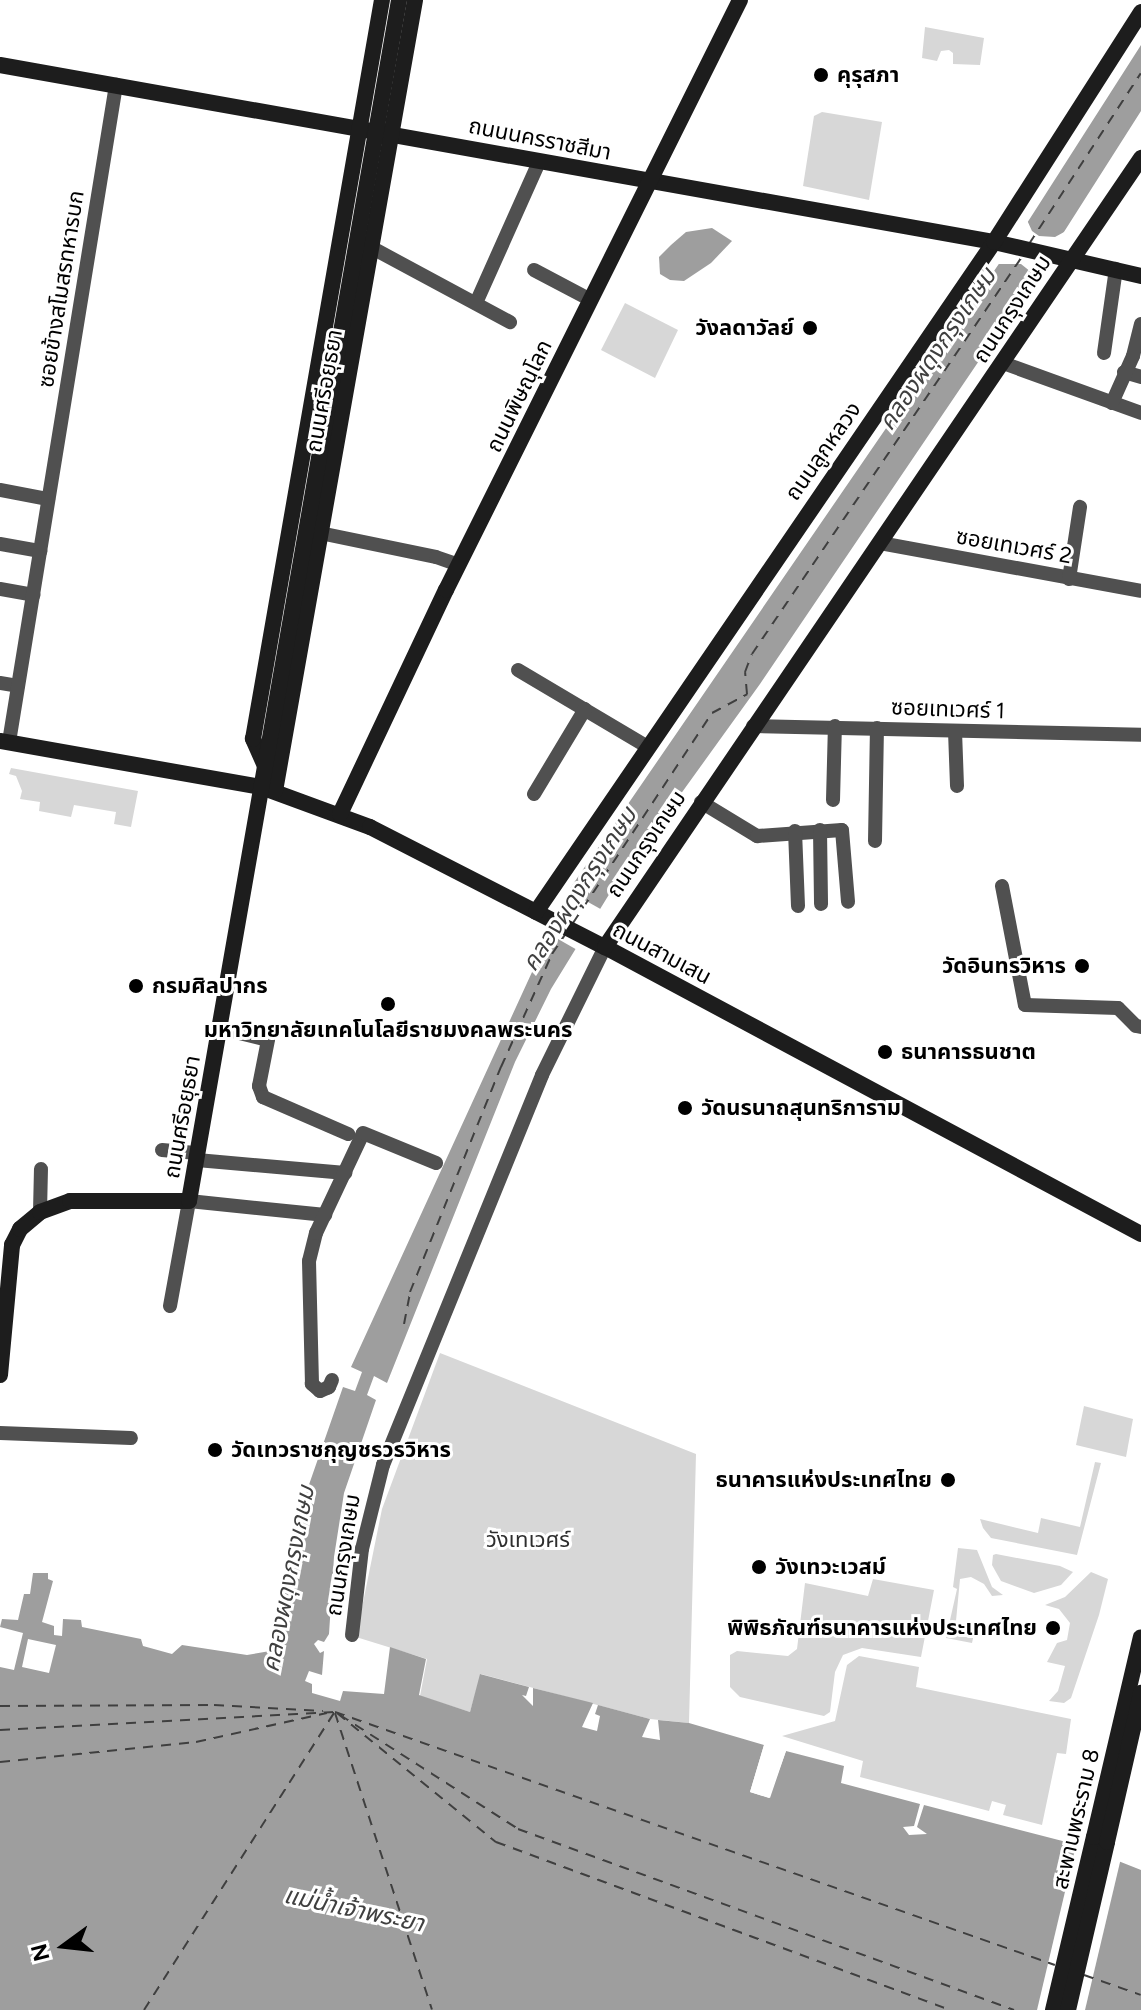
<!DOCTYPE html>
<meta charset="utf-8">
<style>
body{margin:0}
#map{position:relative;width:1141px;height:2010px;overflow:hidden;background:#fff;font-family:Figtree,"Noto Sans Thai",sans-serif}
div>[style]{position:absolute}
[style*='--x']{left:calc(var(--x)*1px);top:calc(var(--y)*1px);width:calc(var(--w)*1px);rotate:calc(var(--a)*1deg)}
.green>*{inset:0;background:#d7d7d7}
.water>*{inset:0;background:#9e9e9e}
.pier>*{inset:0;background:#fff}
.ferry>*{height:2px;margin-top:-1px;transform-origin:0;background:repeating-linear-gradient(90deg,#3f3f3f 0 10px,transparent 0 18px)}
.street>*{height:14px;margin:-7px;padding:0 7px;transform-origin:7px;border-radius:7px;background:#505050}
.secondary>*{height:16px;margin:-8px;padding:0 8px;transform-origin:8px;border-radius:8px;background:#1d1d1d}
.secondary-bridge>*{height:16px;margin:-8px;padding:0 8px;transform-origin:8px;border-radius:8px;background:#1d1d1d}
.dots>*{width:22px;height:22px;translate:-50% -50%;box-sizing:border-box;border:4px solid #fff;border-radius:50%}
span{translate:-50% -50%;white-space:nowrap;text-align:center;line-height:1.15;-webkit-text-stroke:6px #fff;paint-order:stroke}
.poi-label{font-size:22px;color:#000;font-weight:700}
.left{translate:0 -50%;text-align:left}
.right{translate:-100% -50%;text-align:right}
.street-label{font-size:22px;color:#000}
.park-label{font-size:22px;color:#2e2e2e}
.water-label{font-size:24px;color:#3f3f3f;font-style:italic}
.north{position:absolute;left:24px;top:1906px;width:80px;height:80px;-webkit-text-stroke:6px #fff;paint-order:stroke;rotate:255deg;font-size:22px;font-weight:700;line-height:32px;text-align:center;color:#000}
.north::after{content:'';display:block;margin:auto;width:28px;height:36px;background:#000;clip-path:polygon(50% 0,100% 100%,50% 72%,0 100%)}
</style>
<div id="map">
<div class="green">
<i style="clip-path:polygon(925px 27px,984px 38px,980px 65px,953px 64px,953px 53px,949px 50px,941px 51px,937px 61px,922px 58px)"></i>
<i style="clip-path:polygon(822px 112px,882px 122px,869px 200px,803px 186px,814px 116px)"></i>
<i style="clip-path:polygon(625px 303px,678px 330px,655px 378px,601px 350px)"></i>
<i style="clip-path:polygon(11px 768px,138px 791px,131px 827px,114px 824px,116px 812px,74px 805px,71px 817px,39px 811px,40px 802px,20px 799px,22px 791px,16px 776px,9px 774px)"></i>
<i style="clip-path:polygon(440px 1353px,696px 1454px,689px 1723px,650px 1719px,481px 1674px,470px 1712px,420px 1696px,427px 1659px,356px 1637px,382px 1509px)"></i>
<i style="clip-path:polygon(1084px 1406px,1133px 1419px,1126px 1457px,1076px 1445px)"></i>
<i style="clip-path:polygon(1095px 1462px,1101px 1463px,1077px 1555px,991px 1538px,983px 1528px,980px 1519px,1038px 1533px,1041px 1518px,1080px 1527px)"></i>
<i style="clip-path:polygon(958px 1548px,977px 1550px,992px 1587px,1003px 1595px,992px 1596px,984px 1584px,971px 1577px,960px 1579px,956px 1621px,960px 1623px,959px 1630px,974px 1634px,972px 1643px,946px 1638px,957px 1589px,953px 1587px)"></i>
<i style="clip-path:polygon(996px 1554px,1060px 1566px,1073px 1572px,1061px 1585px,1034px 1593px,1001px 1581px,992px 1565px,993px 1555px)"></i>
<i style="clip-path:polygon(1091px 1572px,1108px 1579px,1099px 1615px,1071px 1698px,1064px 1703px,1049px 1701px,1058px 1691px,1065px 1666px,1047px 1662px,1057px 1643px,1067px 1640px,1070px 1623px,1059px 1609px,1045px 1605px,1065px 1597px)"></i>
<i style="clip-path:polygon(873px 1579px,934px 1590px,921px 1657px,862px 1648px,843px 1655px,835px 1672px,830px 1712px,824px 1716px,740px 1697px,730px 1687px,730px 1655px,737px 1651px,788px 1656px,797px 1649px,805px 1583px,868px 1596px)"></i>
<i style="clip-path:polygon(859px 1656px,919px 1667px,916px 1687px,1071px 1719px,1066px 1754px,1057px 1753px,1042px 1825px,1003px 1815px,1006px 1805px,992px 1801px,989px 1811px,860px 1777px,863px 1761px,782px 1736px,835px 1721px,847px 1665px)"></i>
</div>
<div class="water">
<i style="clip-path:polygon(evenodd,1141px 45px,1141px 111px,1027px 290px,760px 684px,613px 888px,551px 989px,515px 1062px,387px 1383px,374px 1376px,367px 1395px,376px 1400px,344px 1493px,334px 1557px,329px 1634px,324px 1642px,318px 1640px,314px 1644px,320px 1653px,324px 1651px,322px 1675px,309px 1671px,305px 1681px,312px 1684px,312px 1693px,340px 1701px,343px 1691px,384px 1694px,390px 1647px,426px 1659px,419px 1695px,470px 1712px,480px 1674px,529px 1687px,526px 1696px,522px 1695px,533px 1706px,533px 1688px,593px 1703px,582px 1727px,597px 1731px,600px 1716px,595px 1714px,598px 1705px,650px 1719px,642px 1737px,660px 1740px,658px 1720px,689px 1723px,764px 1745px,750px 1792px,769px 1798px,786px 1751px,844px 1766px,841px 1783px,920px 1804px,914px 1826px,903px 1827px,909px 1835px,927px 1834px,917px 1827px,924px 1805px,1078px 1845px,1141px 1870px,1141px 2010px,0 2010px,0 1667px,14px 1670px,23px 1633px,0 1627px,2px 1619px,18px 1620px,24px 1594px,30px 1594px,33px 1573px,48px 1573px,48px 1579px,53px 1581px,42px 1622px,54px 1626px,54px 1635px,62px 1636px,63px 1619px,81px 1620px,82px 1627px,141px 1639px,143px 1646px,172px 1654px,182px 1645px,247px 1655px,270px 1651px,304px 1499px,343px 1387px,355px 1391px,362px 1372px,351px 1367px,571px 887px,1029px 220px,1141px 45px,28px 1639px,56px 1645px,49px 1673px,22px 1667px,28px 1639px)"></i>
<i style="clip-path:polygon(712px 228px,732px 241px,711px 263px,684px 281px,670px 280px,660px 274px,659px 257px,671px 245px,686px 232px)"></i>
</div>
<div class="pier">
<i style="clip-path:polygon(1027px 220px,1032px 231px,1039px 236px,1055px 237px,1066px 231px,1032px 284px,1031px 272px,1021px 264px,996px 264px)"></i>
<i style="clip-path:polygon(565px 889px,604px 911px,579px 951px,544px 931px)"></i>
<i style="clip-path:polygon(764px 1745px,768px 1746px,755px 1789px,767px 1793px,782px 1750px,786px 1751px,770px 1798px,750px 1792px)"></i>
<i style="clip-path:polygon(1077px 1841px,1121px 1858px,1085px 2010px,1037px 2010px)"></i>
</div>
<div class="ferry">
<i style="--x:1029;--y:244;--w:204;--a:-56.8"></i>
<i style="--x:573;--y:923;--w:252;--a:-56.5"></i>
<i style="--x:712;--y:713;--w:40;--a:-28"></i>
<i style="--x:747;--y:694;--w:22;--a:-95"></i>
<i style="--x:745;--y:672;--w:19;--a:-69"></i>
<i style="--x:752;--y:654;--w:481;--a:-55.8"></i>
<i style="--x:404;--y:1324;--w:33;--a:-79"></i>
<i style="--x:410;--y:1292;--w:243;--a:-68"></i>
<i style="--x:501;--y:1067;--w:124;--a:-65.7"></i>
<i style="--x:552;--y:954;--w:23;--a:-56"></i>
<i style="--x:0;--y:1706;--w:214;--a:-0.3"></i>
<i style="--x:214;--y:1705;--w:109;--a:3.2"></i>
<i style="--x:335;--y:1713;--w:312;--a:71.9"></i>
<i style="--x:337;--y:1713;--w:205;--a:39.1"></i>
<i style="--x:496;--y:1842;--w:484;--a:20.3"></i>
<i style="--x:340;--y:1715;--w:211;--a:32.6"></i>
<i style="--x:518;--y:1829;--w:528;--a:20.05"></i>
<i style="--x:0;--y:1730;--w:335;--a:-3.1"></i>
<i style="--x:335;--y:1712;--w:763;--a:19.36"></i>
<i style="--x:0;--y:1762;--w:197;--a:-5.8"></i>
<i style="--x:196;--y:1742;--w:134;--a:-12.5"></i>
<i style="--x:1084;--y:1975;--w:60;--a:19.3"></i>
<i style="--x:144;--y:2010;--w:353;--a:-57.4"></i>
</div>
<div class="street">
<i style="--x:363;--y:243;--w:167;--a:28.3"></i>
<i style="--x:534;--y:270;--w:64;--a:27.8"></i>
<i style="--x:476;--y:303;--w:154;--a:-65.9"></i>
<i style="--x:1104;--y:353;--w:85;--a:-81.9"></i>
<i style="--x:1003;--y:363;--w:147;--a:19.9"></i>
<i style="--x:1124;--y:372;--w:18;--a:16"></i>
<i style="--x:1112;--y:403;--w:51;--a:-65.9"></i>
<i style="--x:1133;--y:356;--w:33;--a:-76"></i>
<i style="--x:0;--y:490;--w:49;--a:10.6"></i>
<i style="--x:320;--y:533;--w:118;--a:11.7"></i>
<i style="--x:436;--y:557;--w:24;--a:19"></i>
<i style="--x:880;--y:543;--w:265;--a:10.4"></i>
<i style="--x:0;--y:544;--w:41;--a:9.9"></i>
<i style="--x:1069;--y:579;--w:73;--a:-81.3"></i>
<i style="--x:0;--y:589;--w:34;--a:10"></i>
<i style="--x:518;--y:670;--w:149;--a:30.7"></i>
<i style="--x:0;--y:683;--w:18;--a:9"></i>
<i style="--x:753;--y:726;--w:388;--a:1.3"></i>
<i style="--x:955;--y:731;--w:55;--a:87.9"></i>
<i style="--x:9;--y:742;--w:666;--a:-80.75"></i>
<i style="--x:534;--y:794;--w:99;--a:-59"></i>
<i style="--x:833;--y:800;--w:74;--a:-88.5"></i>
<i style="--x:701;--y:802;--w:66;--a:31.3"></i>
<i style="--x:757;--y:836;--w:85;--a:-4"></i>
<i style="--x:842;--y:830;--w:72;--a:85.2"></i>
<i style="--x:820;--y:830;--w:74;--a:89.2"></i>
<i style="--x:795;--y:831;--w:75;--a:87.7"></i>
<i style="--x:875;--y:841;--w:113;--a:-89"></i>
<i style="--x:1002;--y:886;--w:121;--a:79.1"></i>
<i style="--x:1025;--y:1005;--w:93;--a:1.8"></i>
<i style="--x:1118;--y:1008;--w:25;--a:45"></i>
<i style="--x:1136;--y:1026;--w:5;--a:11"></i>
<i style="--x:219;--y:1028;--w:50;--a:13.8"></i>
<i style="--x:268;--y:1040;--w:47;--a:101.1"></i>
<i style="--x:259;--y:1086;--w:12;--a:70"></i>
<i style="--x:263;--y:1097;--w:93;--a:23.5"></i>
<i style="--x:162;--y:1150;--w:36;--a:5"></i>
<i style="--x:197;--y:1160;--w:149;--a:5"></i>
<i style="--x:40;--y:1212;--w:43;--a:-88.7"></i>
<i style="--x:170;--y:1306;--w:107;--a:-79.7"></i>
<i style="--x:189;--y:1201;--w:137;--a:5.9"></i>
<i style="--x:332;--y:1380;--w:8;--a:113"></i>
<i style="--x:329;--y:1387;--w:10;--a:156"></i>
<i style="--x:320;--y:1391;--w:11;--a:-139"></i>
<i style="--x:312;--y:1384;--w:123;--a:-91.4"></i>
<i style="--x:309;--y:1261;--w:29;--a:-76"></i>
<i style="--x:316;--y:1233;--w:110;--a:-64.8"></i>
<i style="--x:363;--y:1133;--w:79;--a:22.3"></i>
<i style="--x:0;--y:1433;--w:131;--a:2.2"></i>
<i style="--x:352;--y:1635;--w:87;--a:-83.4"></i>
<i style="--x:362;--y:1549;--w:87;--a:-76"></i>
<i style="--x:383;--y:1465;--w:421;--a:-67.8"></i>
<i style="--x:542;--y:1075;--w:143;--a:-63.8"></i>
</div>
<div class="secondary">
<i style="--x:0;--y:65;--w:1010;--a:10.1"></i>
<i style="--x:994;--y:242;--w:151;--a:13"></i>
<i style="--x:0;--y:741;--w:265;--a:10"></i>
<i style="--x:261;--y:787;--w:116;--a:20.2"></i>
<i style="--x:370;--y:827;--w:264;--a:27.1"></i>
<i style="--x:605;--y:947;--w:608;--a:28.17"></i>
<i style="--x:265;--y:766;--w:30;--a:-114"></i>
<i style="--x:253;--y:739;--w:750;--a:-80.1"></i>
<i style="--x:275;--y:791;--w:803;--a:-79.96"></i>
<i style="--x:340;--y:814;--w:248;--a:-64.7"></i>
<i style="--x:446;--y:590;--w:659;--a:-63.51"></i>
<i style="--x:536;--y:912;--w:812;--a:-55.64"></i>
<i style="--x:994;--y:242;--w:273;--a:-57.4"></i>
<i style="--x:605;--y:947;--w:954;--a:-55.81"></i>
<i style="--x:0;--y:1375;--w:131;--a:-84.7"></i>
<i style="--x:12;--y:1245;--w:18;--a:-63"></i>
<i style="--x:20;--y:1229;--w:26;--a:-40"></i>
<i style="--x:40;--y:1212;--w:32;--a:-20"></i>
<i style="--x:70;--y:1201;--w:119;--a:0"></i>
<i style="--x:189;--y:1201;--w:1219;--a:-80.08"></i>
<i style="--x:1053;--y:2010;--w:178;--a:-76.7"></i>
<i style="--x:1068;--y:2010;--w:172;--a:-76.9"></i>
</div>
<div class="secondary-bridge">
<i style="--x:1094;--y:1837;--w:205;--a:-76.8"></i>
<i style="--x:1107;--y:1842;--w:153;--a:-77.1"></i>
</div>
<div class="dots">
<i style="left:821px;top:75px;background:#000"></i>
<i style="left:810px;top:328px;background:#000"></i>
<i style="left:1082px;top:966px;background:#000"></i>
<i style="left:136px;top:986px;background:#000"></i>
<i style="left:388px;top:1004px;background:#000"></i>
<i style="left:885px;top:1052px;background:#000"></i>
<i style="left:685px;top:1108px;background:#000"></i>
<i style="left:215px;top:1450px;background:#000"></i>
<i style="left:948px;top:1480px;background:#000"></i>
<i style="left:759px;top:1567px;background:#000"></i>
<i style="left:1053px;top:1628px;background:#000"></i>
</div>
<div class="poi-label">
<span class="left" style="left:837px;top:75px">คุรุสภา</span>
<span class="right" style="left:794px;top:328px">วังลดาวัลย์</span>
<span class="right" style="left:1066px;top:966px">วัดอินทรวิหาร</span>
<span class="left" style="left:152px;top:986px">กรมศิลปากร</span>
<span style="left:388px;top:1030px">มหาวิทยาลัยเทคโนโลยีราชมงคลพระนคร</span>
<span class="left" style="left:901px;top:1052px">ธนาคารธนชาต</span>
<span class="left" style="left:701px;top:1108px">วัดนรนาถสุนทริการาม</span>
<span class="left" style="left:231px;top:1450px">วัดเทวราชกุญชรวรวิหาร</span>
<span class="right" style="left:932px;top:1480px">ธนาคารแห่งประเทศไทย</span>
<span class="left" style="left:775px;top:1567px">วังเทวะเวสม์</span>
<span class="right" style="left:1037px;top:1628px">พิพิธภัณฑ์ธนาคารแห่งประเทศไทย</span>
</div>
<div class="street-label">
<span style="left:540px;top:139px;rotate:11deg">ถนนนครราชสีมา</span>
<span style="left:61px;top:289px;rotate:-81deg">ซอยข้างสโมสรทหารบก</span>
<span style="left:1012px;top:309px;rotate:-57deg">ถนนกรุงเกษม</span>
<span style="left:324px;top:391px;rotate:-80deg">ถนนศรีอยุธยา</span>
<span style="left:519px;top:396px;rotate:-64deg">ถนนพิษณุโลก</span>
<span style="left:823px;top:451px;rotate:-55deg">ถนนลูกหลวง</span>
<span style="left:1014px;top:546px;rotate:10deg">ซอยเทเวศร์ 2</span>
<span style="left:948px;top:709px;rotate:2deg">ซอยเทเวศร์ 1</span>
<span style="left:646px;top:844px;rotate:-56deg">ถนนกรุงเกษม</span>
<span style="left:662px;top:953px;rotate:28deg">ถนนสามเสน</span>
<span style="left:182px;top:1117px;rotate:-80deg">ถนนศรีอยุธยา</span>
<span style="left:343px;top:1555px;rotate:-81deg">ถนนกรุงเกษม</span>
<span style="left:1076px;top:1819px;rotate:-77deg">สะพานพระราม 8</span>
</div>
<div class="park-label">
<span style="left:528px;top:1540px">วังเทเวศร์</span>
</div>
<div class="water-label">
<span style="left:937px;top:349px;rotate:-56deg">คลองผดุงกรุงเกษม</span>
<span style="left:579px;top:889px;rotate:-57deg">คลองผดุงกรุงเกษม</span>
<span style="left:288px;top:1579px;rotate:-79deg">คลองผดุงกรุงเกษม</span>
<span style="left:354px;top:1909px;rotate:12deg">แม่น้ำเจ้าพระยา</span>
</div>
<div class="north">N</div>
</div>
